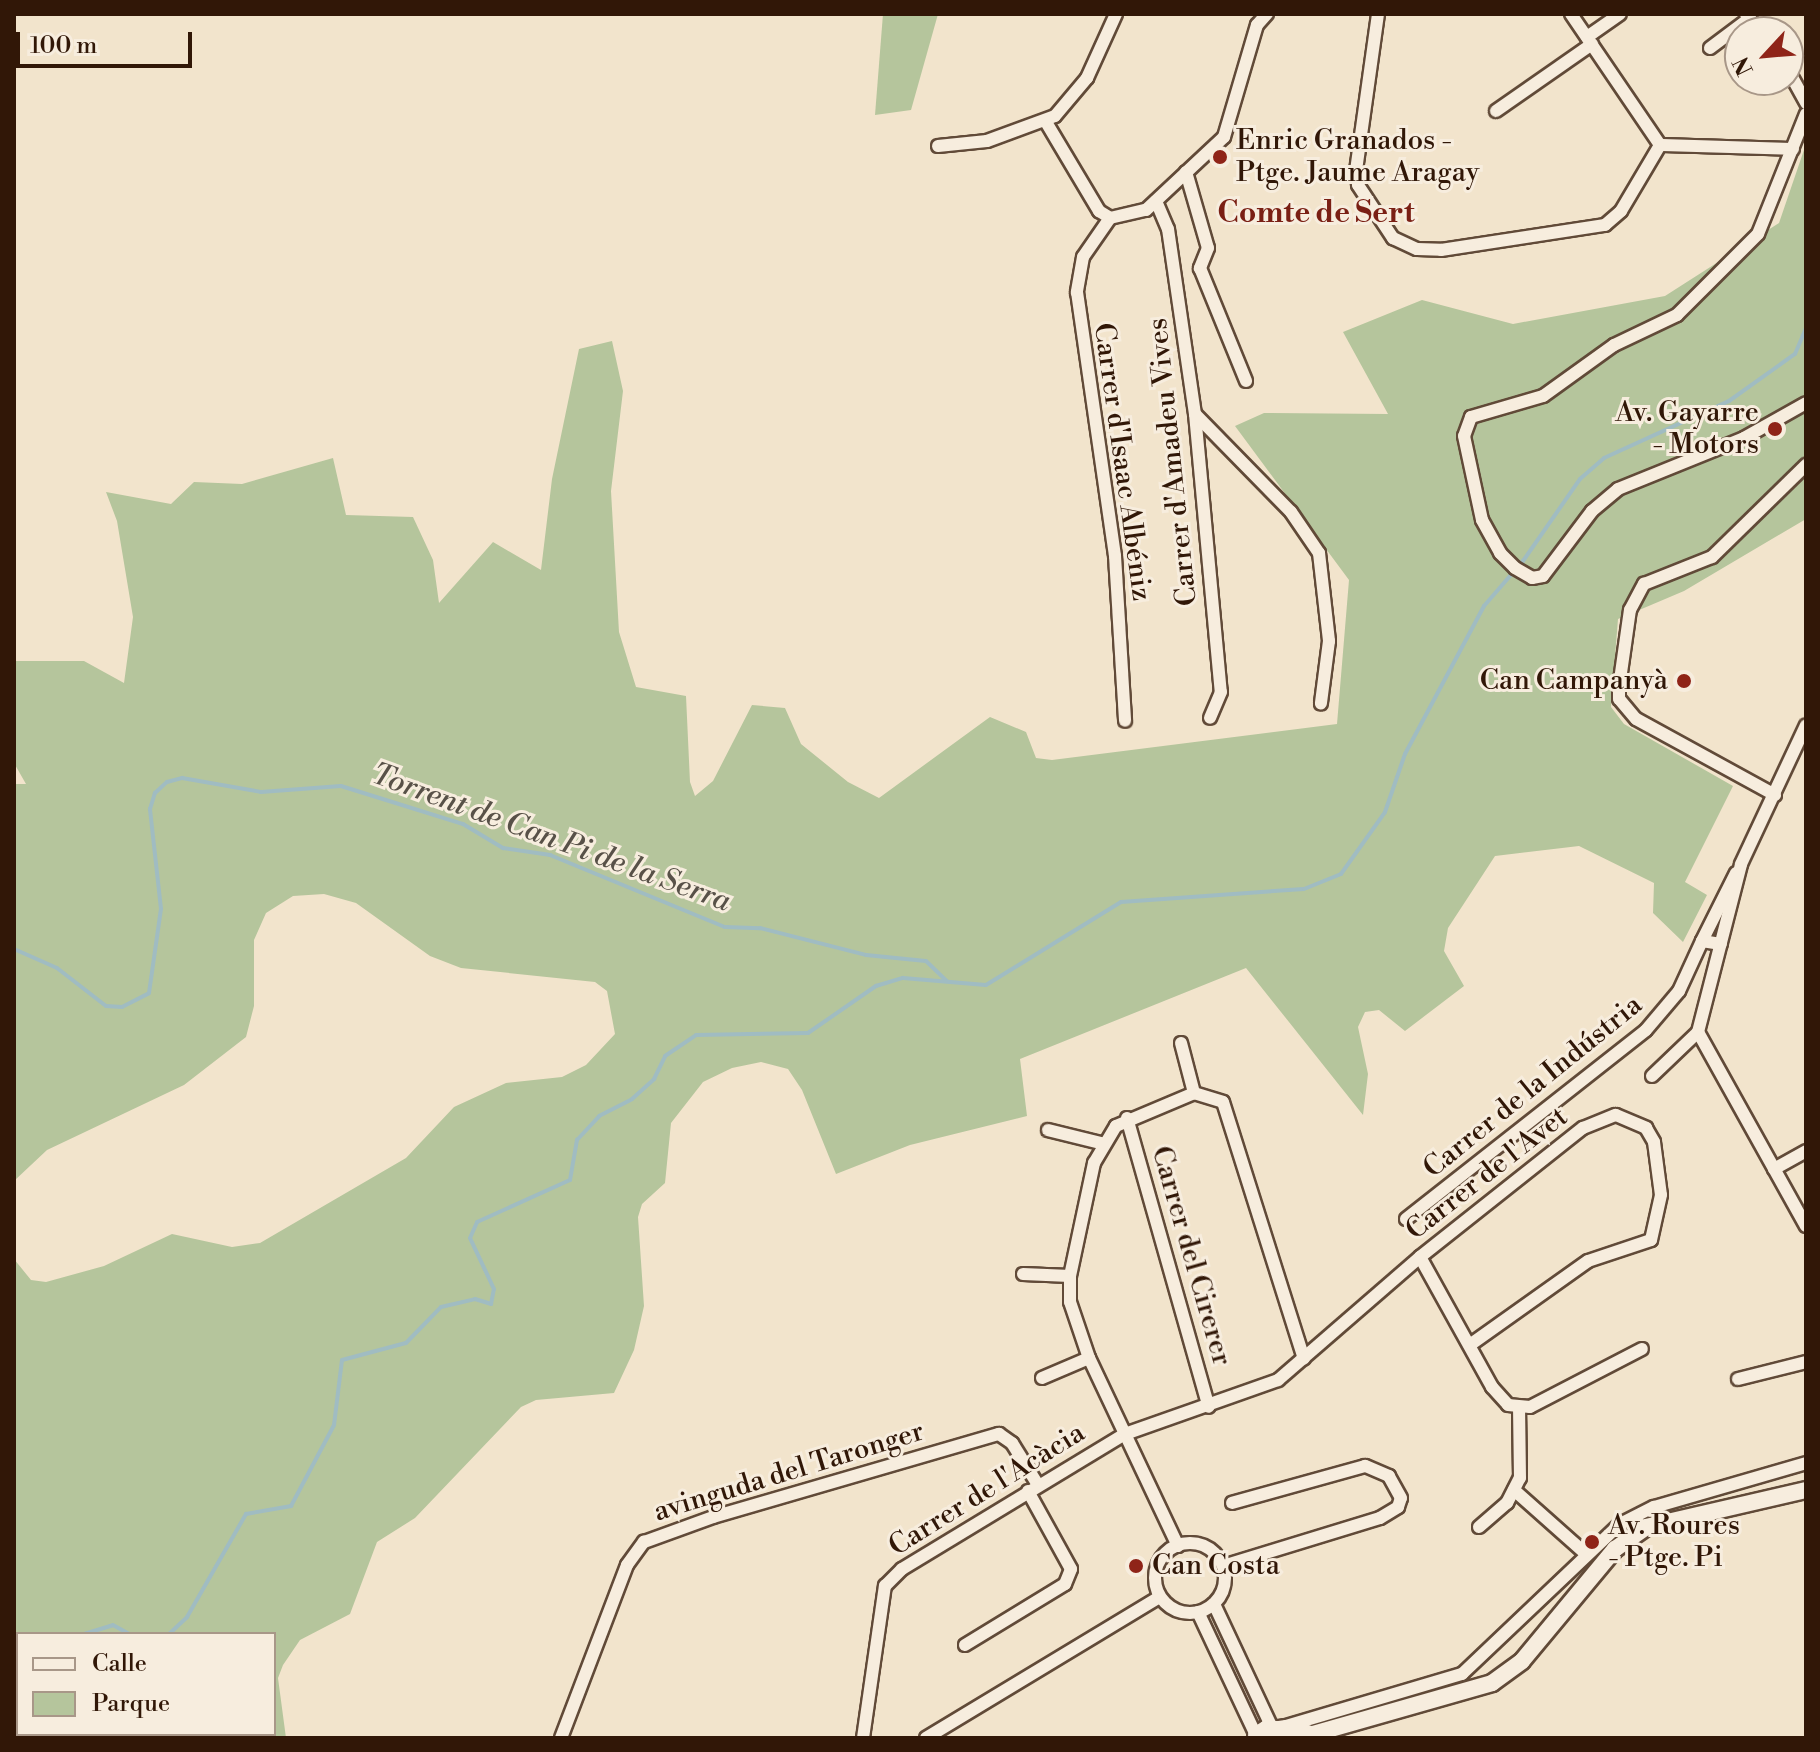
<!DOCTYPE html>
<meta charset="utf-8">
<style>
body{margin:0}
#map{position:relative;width:1820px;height:1752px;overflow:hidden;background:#f2e4cc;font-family:"Libre Bodoni",serif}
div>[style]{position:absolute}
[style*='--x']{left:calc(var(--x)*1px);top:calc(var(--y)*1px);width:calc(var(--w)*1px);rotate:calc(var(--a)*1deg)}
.green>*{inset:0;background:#b5c59c}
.stream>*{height:4px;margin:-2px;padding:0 2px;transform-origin:2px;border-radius:2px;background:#a0bcc2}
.roads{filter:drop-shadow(2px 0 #614a38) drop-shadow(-2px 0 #614a38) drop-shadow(0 2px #614a38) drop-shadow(0 -2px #614a38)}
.street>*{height:12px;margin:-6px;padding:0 6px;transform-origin:6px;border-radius:6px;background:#f7edde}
.street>.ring{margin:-6px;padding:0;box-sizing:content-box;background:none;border:12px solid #f7edde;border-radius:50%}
.secondary>*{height:16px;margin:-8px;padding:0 8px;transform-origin:8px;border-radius:8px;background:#f7edde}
.dots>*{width:22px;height:22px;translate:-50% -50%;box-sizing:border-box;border:4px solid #f7edde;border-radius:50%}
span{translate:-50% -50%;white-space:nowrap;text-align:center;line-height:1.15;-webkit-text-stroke:6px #f7edde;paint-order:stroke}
.poi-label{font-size:28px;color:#311707}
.left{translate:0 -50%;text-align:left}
.right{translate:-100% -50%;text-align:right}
.street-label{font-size:28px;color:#311707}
.neighbourhood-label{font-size:30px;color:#7a1f14;font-weight:700}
.water-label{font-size:30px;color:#585148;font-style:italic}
.frame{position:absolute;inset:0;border:16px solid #311707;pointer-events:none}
.legend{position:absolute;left:16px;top:1632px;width:260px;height:104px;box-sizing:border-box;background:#f7edde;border:2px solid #a89788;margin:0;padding:10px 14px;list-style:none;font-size:24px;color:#311707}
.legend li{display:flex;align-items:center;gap:16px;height:40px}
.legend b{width:40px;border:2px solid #a89788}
.north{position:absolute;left:1724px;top:16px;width:80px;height:80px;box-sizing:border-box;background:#f7edde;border:2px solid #a89788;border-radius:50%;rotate:244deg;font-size:22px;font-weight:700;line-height:32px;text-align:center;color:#311707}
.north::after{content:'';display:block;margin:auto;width:28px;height:36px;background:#8f2418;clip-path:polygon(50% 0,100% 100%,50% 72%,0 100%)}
.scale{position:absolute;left:16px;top:32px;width:176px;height:36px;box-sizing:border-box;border:4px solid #311707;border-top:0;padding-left:10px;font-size:24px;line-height:28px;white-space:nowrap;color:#311707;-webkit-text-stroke:6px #f7edde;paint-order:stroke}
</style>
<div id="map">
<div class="green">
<i style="clip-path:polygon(883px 14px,938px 14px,911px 110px,875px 115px)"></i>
<i style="clip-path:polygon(evenodd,1806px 144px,1806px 519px,1684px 591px,1618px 619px,1611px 707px,1624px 724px,1733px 786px,1685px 882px,1707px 895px,1683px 942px,1653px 913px,1654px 883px,1579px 846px,1495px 856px,1448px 928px,1444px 951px,1464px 986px,1405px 1031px,1379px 1010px,1365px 1012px,1358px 1027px,1368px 1074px,1363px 1115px,1246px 968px,1020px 1059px,1027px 1116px,910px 1145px,836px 1174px,802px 1090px,788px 1069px,761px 1062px,732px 1068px,703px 1082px,671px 1123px,665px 1183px,642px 1204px,638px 1217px,644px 1306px,634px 1350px,614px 1393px,536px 1400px,521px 1407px,415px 1518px,377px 1542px,350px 1614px,300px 1640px,283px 1665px,278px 1678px,286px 1738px,14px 1738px,14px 1259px,31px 1280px,46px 1282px,104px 1266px,172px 1234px,232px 1247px,260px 1243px,406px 1158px,454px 1107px,506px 1083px,562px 1077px,586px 1065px,615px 1034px,607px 991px,595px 982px,461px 968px,430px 956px,356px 903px,324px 894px,293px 896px,266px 913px,254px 940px,254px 1006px,246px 1037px,184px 1085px,47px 1150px,14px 1181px,14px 784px,26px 784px,14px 763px,14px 661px,84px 661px,124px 683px,133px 617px,117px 521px,106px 492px,171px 504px,194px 482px,242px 484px,333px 458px,346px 515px,413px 517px,433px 560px,439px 603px,493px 542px,541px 570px,552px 479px,579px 349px,612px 341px,623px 391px,611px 491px,619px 632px,636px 687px,686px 696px,690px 782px,695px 796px,713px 781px,752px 705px,785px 708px,801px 744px,848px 782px,879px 798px,990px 717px,1026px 732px,1036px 758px,1052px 760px,1337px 724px,1349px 580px,1235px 426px,1264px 413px,1388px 414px,1343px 332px,1422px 300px,1513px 324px,1665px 296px,1779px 223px,1806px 144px,18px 1634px,274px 1634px,274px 1734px,18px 1734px,18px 1634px)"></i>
</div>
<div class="stream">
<i style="--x:14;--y:949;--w:47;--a:23.8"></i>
<i style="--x:57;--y:968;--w:62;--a:37.8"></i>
<i style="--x:106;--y:1006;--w:16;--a:4"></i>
<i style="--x:122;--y:1007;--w:30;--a:-27"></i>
<i style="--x:149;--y:993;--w:85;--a:-81.9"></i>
<i style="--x:161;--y:909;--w:101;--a:-96.3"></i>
<i style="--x:150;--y:809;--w:17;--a:-73"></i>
<i style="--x:155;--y:793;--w:16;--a:-43"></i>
<i style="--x:167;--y:782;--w:16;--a:-15"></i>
<i style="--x:182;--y:778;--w:80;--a:10"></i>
<i style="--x:261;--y:792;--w:80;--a:-4.3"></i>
<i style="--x:341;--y:786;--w:128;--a:17.3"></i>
<i style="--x:463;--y:824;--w:47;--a:31"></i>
<i style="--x:503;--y:848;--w:48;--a:8.5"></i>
<i style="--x:550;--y:855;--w:189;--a:22.4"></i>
<i style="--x:725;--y:927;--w:35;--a:2"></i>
<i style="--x:760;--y:928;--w:109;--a:14.3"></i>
<i style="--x:866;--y:955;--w:60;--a:5.7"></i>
<i style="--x:926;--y:961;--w:29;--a:44"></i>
<i style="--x:84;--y:1634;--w:30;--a:-17"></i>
<i style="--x:113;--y:1625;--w:18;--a:29"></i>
<i style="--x:169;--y:1634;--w:25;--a:-43"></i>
<i style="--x:187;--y:1617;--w:119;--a:-60.2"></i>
<i style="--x:246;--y:1514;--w:46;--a:-10.1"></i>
<i style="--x:291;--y:1506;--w:92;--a:-62"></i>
<i style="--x:334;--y:1425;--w:65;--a:-83"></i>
<i style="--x:342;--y:1360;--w:66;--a:-14.9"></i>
<i style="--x:406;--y:1343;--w:50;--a:-45.8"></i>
<i style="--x:441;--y:1307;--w:35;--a:-13"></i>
<i style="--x:475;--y:1299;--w:17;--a:17"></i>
<i style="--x:491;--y:1304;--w:15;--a:-79"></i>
<i style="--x:494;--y:1289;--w:56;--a:-115.2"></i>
<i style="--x:470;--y:1238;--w:17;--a:-66"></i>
<i style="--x:477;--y:1222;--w:102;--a:-24.3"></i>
<i style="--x:570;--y:1180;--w:41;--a:-80.1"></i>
<i style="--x:577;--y:1140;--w:33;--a:-47"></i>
<i style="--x:599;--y:1116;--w:37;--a:-27"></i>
<i style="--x:632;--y:1099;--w:30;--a:-42"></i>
<i style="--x:654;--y:1079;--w:25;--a:-64"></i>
<i style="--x:665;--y:1056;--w:37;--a:-34"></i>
<i style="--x:696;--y:1035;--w:112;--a:-1"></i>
<i style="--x:808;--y:1033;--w:83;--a:-34.7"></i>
<i style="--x:876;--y:986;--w:28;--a:-17"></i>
<i style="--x:903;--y:978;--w:83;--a:4.8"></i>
<i style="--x:986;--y:985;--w:158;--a:-31.6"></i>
<i style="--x:1121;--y:902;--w:183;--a:-4.1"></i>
<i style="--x:1304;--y:889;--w:40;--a:-22"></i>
<i style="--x:1341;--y:874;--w:76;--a:-54.6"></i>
<i style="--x:1385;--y:812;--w:61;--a:-71"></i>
<i style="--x:1405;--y:754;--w:168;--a:-61.9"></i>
<i style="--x:1484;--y:606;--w:60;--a:-49.1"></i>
<i style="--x:1523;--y:561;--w:100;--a:-55.2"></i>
<i style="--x:1580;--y:479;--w:32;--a:-41"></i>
<i style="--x:1604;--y:458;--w:137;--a:-24.5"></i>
<i style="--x:1729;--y:401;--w:81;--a:-35.5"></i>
<i style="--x:1795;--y:354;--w:28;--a:-67"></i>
<i style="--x:14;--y:1679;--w:5;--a:-37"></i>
</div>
<div class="roads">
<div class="street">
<i style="--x:1378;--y:14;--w:158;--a:98"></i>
<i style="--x:1356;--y:170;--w:15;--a:82"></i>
<i style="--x:1358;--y:185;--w:64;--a:56.6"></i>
<i style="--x:1393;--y:238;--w:26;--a:25"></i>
<i style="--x:1417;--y:249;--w:24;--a:2"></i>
<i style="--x:1441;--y:250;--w:166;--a:-8.7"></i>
<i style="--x:1605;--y:225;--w:21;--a:-41"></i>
<i style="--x:1621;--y:211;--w:77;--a:-59.4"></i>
<i style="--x:1571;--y:14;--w:158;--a:55.8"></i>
<i style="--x:1746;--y:14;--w:23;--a:52"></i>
<i style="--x:1587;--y:37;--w:40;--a:-34.9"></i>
<i style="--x:1710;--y:48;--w:50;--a:-36.9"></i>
<i style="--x:1788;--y:70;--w:38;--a:61"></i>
<i style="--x:1496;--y:111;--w:117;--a:-34.9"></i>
<i style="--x:1806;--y:114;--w:129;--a:111.8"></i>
<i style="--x:1758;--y:234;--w:115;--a:135"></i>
<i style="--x:1677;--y:315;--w:70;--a:154.5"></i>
<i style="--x:1614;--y:345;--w:87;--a:144.3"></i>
<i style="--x:1543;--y:396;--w:75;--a:163.7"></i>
<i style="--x:1471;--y:417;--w:20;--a:110"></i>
<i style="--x:1464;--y:436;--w:86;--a:77.9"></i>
<i style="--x:1482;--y:520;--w:38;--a:61"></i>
<i style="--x:1500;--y:553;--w:21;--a:45"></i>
<i style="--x:1515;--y:568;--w:20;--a:30"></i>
<i style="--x:1532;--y:578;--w:11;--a:-10"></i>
<i style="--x:1543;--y:576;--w:81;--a:-53"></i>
<i style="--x:1592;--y:511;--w:34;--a:-40"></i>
<i style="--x:1618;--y:489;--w:136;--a:-22"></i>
<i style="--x:1744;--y:438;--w:71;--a:-29.4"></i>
<i style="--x:1046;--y:122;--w:104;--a:59.2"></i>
<i style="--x:1099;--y:211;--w:13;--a:32"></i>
<i style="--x:1110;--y:218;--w:37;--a:-13"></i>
<i style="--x:1146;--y:210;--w:107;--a:-43.1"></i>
<i style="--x:1224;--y:137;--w:117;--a:-73.6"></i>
<i style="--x:1257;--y:25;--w:15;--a:-48"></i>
<i style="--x:1660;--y:145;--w:133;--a:1.7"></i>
<i style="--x:938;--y:146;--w:49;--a:-5.8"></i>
<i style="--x:987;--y:141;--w:72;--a:-20.2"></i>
<i style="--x:1055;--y:116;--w:50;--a:-49.9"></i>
<i style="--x:1087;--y:78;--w:70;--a:-65.6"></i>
<i style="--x:1186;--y:172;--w:79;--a:73.9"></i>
<i style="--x:1208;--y:248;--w:22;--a:112"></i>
<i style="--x:1200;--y:268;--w:122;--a:67.8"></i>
<i style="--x:1156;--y:201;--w:30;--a:67"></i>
<i style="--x:1168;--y:229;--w:187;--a:81.7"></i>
<i style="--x:1195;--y:414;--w:279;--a:84.7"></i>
<i style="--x:1221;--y:692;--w:28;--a:113"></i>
<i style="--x:1110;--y:218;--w:47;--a:124.7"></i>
<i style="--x:1083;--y:257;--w:36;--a:100"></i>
<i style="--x:1077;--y:292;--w:267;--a:81.8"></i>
<i style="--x:1115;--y:556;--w:165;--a:86.5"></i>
<i style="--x:1195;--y:414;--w:137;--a:45.6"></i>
<i style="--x:1291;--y:512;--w:50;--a:55.7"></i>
<i style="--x:1319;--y:553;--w:89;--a:83.5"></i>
<i style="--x:1329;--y:641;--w:63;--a:97.4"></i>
<i style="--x:1775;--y:795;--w:158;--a:-151.3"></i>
<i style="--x:1636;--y:719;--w:26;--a:-130"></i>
<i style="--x:1619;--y:699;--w:12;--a:-90"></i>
<i style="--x:1619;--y:687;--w:78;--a:-81.9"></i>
<i style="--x:1630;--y:610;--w:30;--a:-62"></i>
<i style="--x:1644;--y:584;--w:73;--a:-21.7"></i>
<i style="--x:1712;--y:557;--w:132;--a:-44.4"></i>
<i style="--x:1702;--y:941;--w:76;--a:-63.4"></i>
<i style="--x:1698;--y:1032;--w:173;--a:-75.6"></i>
<i style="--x:1741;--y:864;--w:153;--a:-64.9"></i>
<i style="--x:1698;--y:1032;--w:222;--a:60.9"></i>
<i style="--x:1181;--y:1043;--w:52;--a:75.4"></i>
<i style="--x:1652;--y:1076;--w:64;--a:-43.7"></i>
<i style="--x:1127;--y:1118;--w:300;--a:74.2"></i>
<i style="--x:1048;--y:1130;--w:55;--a:13.8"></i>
<i style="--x:1774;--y:1169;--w:37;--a:-29"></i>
<i style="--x:1406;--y:1219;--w:305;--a:-38.2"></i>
<i style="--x:1646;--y:1030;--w:51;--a:-49.8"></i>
<i style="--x:1679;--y:991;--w:55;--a:-65.3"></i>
<i style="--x:1702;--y:941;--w:19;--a:9"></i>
<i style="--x:1420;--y:1257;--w:149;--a:61"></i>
<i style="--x:1492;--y:1387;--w:24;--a:48"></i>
<i style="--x:1508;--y:1405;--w:22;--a:5"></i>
<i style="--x:1530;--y:1407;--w:126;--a:-27.4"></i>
<i style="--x:1023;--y:1274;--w:47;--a:2.4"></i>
<i style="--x:1042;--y:1378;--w:51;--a:-23.1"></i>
<i style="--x:1738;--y:1379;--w:70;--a:-14"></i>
<i style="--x:1514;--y:1490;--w:96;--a:41.6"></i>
<i style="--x:1479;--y:1527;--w:37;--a:-41"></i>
<i style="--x:1507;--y:1503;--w:28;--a:-63"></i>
<i style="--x:1520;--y:1478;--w:71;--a:-90.8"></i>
<i class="ring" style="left:1155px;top:1543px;width:58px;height:58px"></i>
<i style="--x:1178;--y:1546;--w:208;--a:-115.3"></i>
<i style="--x:1089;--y:1358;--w:59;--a:-108.7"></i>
<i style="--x:1070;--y:1302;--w:26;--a:-90"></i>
<i style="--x:1070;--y:1276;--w:116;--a:-78"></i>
<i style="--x:1094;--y:1163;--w:43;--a:-59.3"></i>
<i style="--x:1116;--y:1126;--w:85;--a:-22.9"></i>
<i style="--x:1194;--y:1093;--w:30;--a:17"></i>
<i style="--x:1223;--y:1102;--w:269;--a:72.5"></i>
<i style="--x:1223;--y:1566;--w:164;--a:-17"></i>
<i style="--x:1380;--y:1518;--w:21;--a:-31"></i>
<i style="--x:1398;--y:1507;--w:9;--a:-72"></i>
<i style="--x:1401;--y:1498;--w:25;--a:-119"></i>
<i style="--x:1389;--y:1476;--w:26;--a:-157"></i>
<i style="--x:1365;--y:1466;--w:138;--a:164.5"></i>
<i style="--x:1214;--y:1604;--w:137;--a:64.9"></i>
<i style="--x:1272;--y:1728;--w:14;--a:-8"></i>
<i style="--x:1286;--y:1726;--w:184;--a:-16.5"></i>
<i style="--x:1462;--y:1674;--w:218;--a:-43.5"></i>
<i style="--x:1620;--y:1524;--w:38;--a:-27"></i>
<i style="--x:1654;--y:1507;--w:158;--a:-16.1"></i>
<i style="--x:1198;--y:1612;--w:136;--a:64.8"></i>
<i style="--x:965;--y:1645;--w:117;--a:-31.4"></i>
<i style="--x:1065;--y:1584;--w:16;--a:-68"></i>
<i style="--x:1071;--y:1569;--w:89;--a:-118.9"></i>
<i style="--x:561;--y:1738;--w:185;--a:-69.1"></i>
<i style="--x:627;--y:1565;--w:29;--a:-54"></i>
<i style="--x:644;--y:1542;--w:73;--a:-19.9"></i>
<i style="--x:713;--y:1517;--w:298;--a:-16.2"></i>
<i style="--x:999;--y:1434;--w:16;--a:35"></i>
<i style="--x:1012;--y:1443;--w:49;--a:58.2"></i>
<i style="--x:863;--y:1738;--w:154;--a:-81.8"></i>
<i style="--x:885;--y:1586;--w:24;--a:-45"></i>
<i style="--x:902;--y:1569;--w:261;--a:-31.2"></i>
<i style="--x:1125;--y:1434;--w:162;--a:-19.4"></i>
<i style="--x:1278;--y:1380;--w:188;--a:-40.9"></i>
<i style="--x:1420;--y:1257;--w:208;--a:-38.4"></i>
<i style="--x:1583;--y:1128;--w:35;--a:-22"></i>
<i style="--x:1616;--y:1115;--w:33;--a:23"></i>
<i style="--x:1646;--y:1128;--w:16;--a:60"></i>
<i style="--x:1654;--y:1142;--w:53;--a:82.5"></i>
<i style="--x:1661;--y:1195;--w:46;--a:102.5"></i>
<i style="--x:1651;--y:1240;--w:66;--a:161.6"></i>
<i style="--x:1588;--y:1261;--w:145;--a:144.6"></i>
<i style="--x:926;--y:1738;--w:273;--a:-31.1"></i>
</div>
<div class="secondary">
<i style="--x:1256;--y:1735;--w:13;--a:-32"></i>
<i style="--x:1267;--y:1728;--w:41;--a:7"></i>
<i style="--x:1299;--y:1738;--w:201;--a:-15.9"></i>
<i style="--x:1492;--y:1683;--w:37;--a:-36"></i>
<i style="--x:1522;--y:1661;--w:146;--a:-50.3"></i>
<i style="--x:1615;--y:1549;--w:38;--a:-35"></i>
<i style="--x:1646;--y:1527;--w:164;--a:-13"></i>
</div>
</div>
<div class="dots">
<i style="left:1220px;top:157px;background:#8f2418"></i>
<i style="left:1775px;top:429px;background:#8f2418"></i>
<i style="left:1684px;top:681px;background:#8f2418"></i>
<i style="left:1592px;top:1542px;background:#8f2418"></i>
<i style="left:1136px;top:1566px;background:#8f2418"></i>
</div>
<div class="poi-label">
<span class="left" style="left:1236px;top:157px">Enric Granados -<br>Ptge. Jaume Aragay</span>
<span class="right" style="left:1759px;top:429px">Av. Gayarre<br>- Motors</span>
<span class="right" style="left:1668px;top:681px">Can Campanyà</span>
<span class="left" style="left:1608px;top:1542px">Av. Roures<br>- Ptge. Pi</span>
<span class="left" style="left:1152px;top:1566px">Can Costa</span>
</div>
<div class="street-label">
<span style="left:1122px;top:462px;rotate:82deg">Carrer d'Isaac Albéniz</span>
<span style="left:1173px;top:462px;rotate:-96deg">Carrer d'Amadeu Vives</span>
<span style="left:1533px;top:1087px;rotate:-39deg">Carrer de la Indústria</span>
<span style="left:1487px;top:1174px;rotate:-38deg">Carrer de l'Avet</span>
<span style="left:1191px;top:1256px;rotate:74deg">Carrer del Cirerer</span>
<span style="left:789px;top:1472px;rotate:-17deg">avinguda del Taronger</span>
<span style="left:987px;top:1490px;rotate:-32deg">Carrer de l'Acàcia</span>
</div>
<div class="neighbourhood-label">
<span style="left:1316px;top:213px">Comte de Sert</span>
</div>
<div class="water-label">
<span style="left:551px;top:838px;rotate:20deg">Torrent de Can Pi de la Serra</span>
</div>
<div class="frame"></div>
<ul class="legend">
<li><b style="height:10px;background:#f7edde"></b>Calle</li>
<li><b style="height:22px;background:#b5c59c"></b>Parque</li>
</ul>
<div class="north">N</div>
<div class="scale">100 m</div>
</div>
